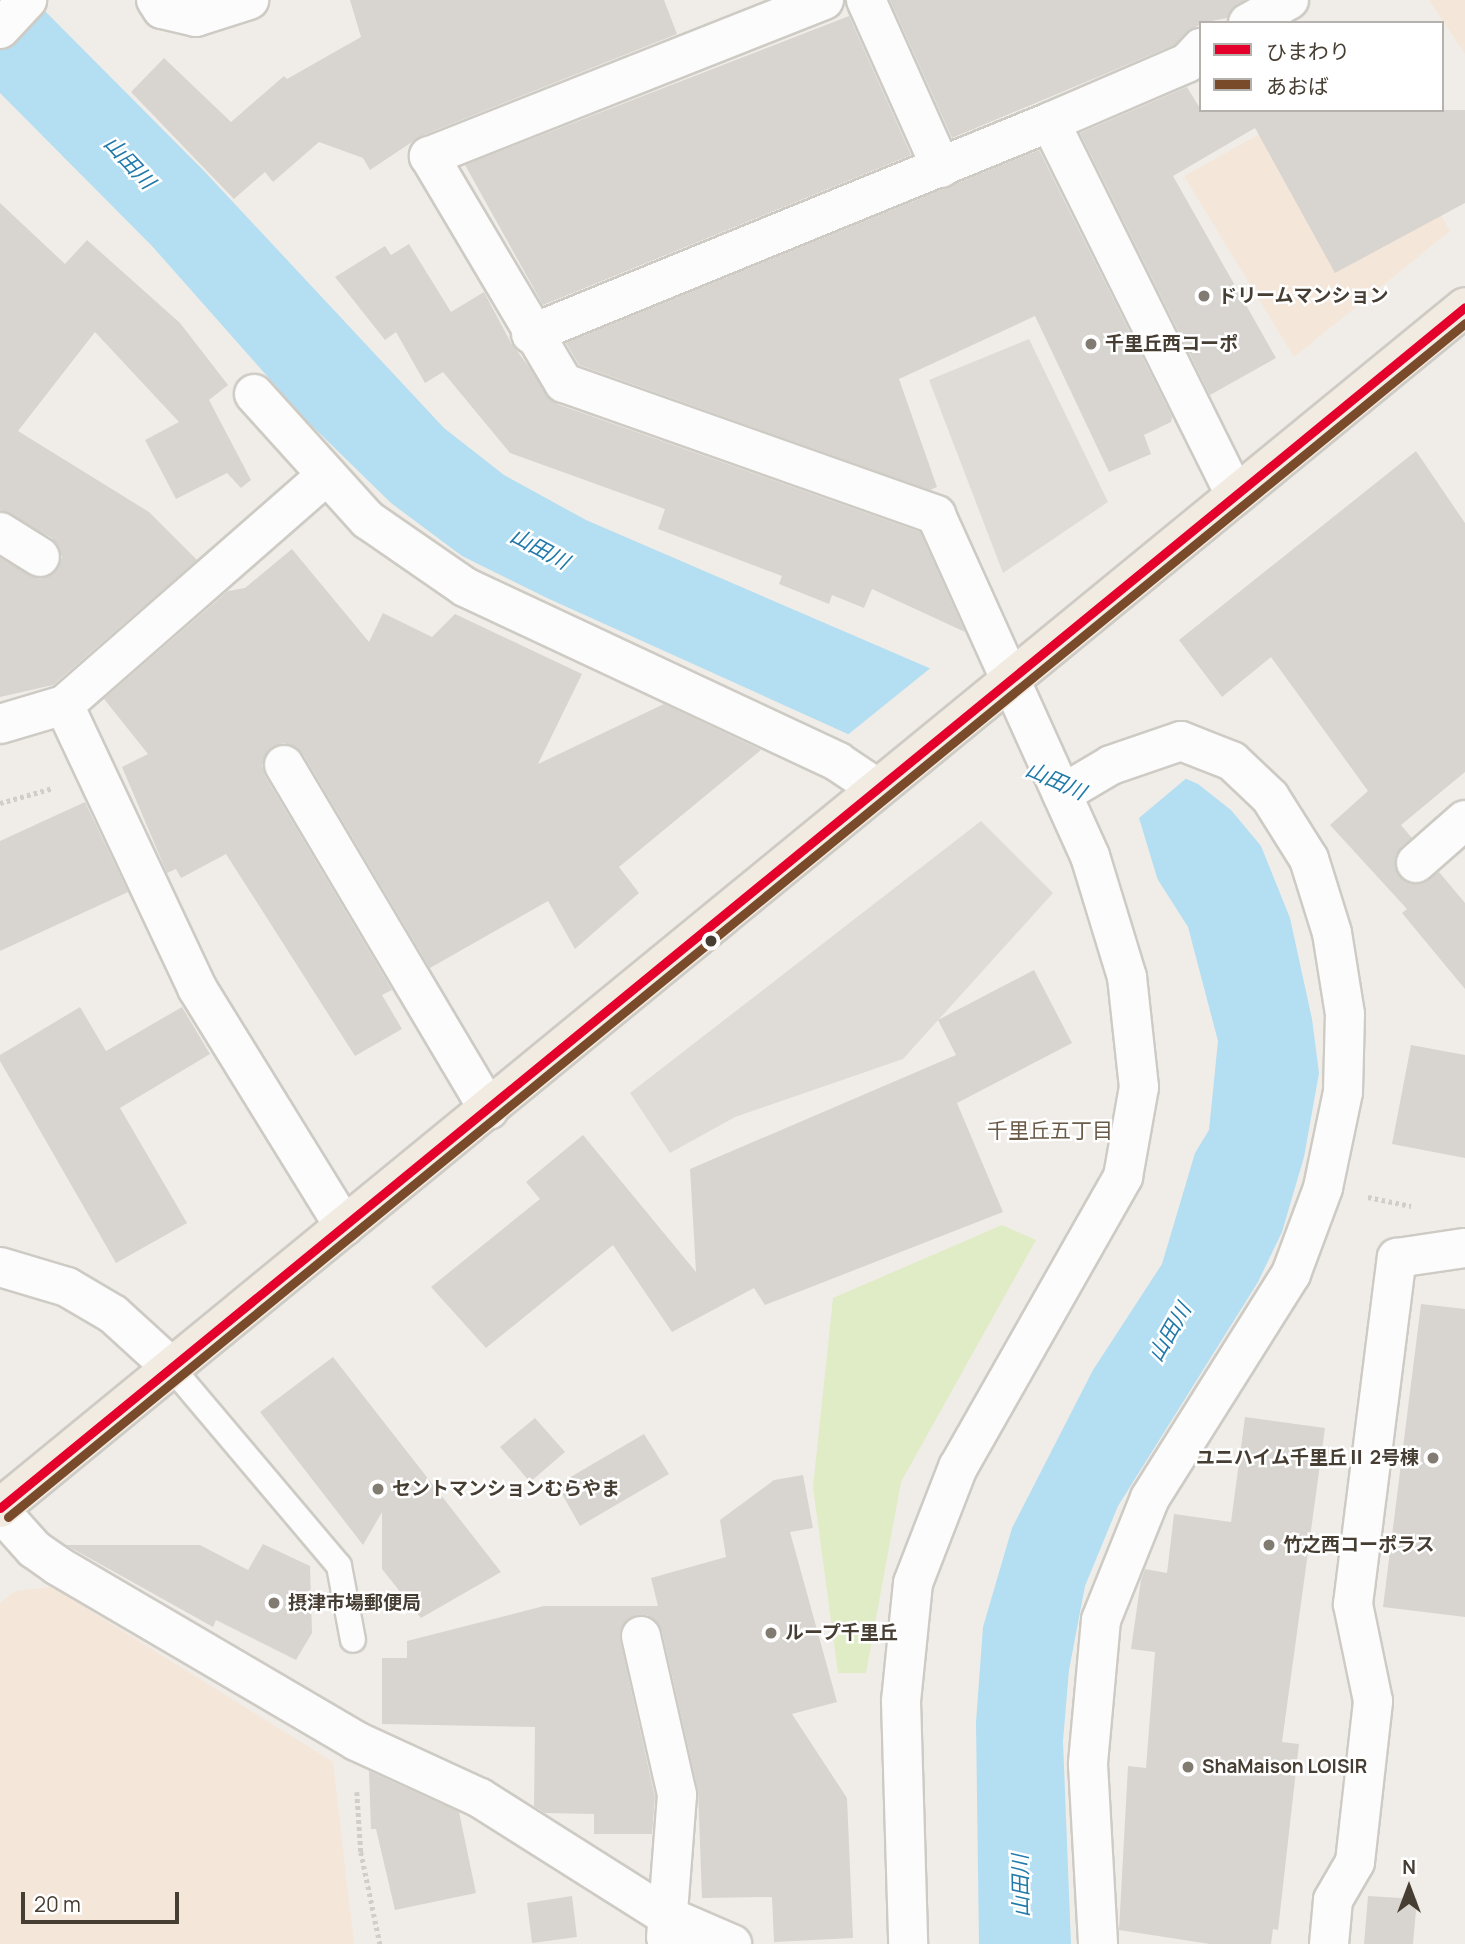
<!DOCTYPE html>
<meta charset="utf-8">
<style>
body{margin:0}
#map{position:relative;width:1465px;height:1944px;overflow:hidden;background:#f0ede8;font-family:Manrope,"Noto Sans JP",sans-serif}
div>[style]{position:absolute}
[style*='--x']{left:calc(var(--x)*1px);top:calc(var(--y)*1px);width:calc(var(--w)*1px);rotate:calc(var(--a)*1deg)}
.commercial>*{inset:0;background:#f4e7d9}
.green>*{inset:0;background:#e0ecc5}
.parking>*{inset:0;background:#dfdcd8}
.water>*{inset:0;background:#b4def2}
.pier>*{inset:0;background:#f0ede8}
.building>*{inset:0;background:#d8d4cf}
.path>*{height:4.5px;margin-top:-2.25px;transform-origin:0;background:repeating-linear-gradient(90deg,#d1cdc9 0 3.5px,transparent 0 7px)}
.roads{filter:drop-shadow(2px 0 #cecbc5) drop-shadow(-2px 0 #cecbc5) drop-shadow(0 2px #cecbc5) drop-shadow(0 -2px #cecbc5)}
.lane>*{height:24px;margin:-12px;padding:0 12px;transform-origin:12px;border-radius:12px;background:#fdfcfc}
.street>*{height:38px;margin:-19px;padding:0 19px;transform-origin:19px;border-radius:19px;background:#fdfcfc}
.primary>*{height:38px;margin:-19px;padding:0 19px;transform-origin:19px;border-radius:19px;background:#f1ebe2}
.bus-1>*{height:9px;margin:-4.5px;padding:0 4.5px;transform-origin:4.5px;border-radius:4.5px;background:#e4002b}
.bus-2>*{height:9px;margin:-4.5px;padding:0 4.5px;transform-origin:4.5px;border-radius:4.5px;background:#7a4b2a}
.dots>*{width:19px;height:19px;translate:-50% -50%;box-sizing:border-box;border:4px solid #fff;border-radius:50%}
span{translate:-50% -50%;white-space:nowrap;text-align:center;line-height:1.15;-webkit-text-stroke:5px #fff;paint-order:stroke}
.poi-label{font-size:19px;color:#463d33;font-weight:700}
.left{translate:0 -50%;text-align:left}
.right{translate:-100% -50%;text-align:right}
.water-label{font-size:21px;color:#217aaa;font-style:italic}
.neighbourhood-label{font-size:21px;color:#6a5b49}
.legend{position:absolute;left:1199px;top:21px;width:245px;height:91px;box-sizing:border-box;background:#fff;border:2px solid #b5b1ad;margin:0;padding:9px 12px;list-style:none;font-size:21px;color:#463d33}
.legend li{display:flex;align-items:center;gap:14px;height:35px}
.legend b{width:35px;border:2px solid #b5b1ad}
.north{position:absolute;left:1374px;top:1853px;width:70px;height:70px;-webkit-text-stroke:5px #fff;paint-order:stroke;rotate:0deg;font-size:19px;font-weight:700;line-height:28px;text-align:center;color:#463d33}
.north::after{content:'';display:block;margin:auto;width:24px;height:32px;background:#463d33;clip-path:polygon(50% 0,100% 100%,50% 72%,0 100%)}
.scale{position:absolute;left:21px;top:1892px;width:158px;height:32px;box-sizing:border-box;border:4px solid #463d33;border-top:0;padding-left:9px;font-size:21px;line-height:24px;white-space:nowrap;color:#463d33;-webkit-text-stroke:5px #fff;paint-order:stroke}
</style>
<div id="map">
<div class="commercial">
<i style="clip-path:polygon(1429px 0,1465px 0,1465px 54px)"></i>
<i style="clip-path:polygon(1303px 110px,1381px 110px,1450px 231px,1294px 357px,1184px 176px)"></i>
<i style="clip-path:polygon(52px 1587px,333px 1762px,354px 1944px,0 1944px,0 1603px,15px 1591px)"></i>
</div>
<div class="green">
<i style="clip-path:polygon(1002px 1225px,1036px 1240px,901px 1482px,866px 1673px,838px 1673px,813px 1487px,833px 1298px)"></i>
</div>
<div class="parking">
<i style="clip-path:polygon(1029px 339px,1108px 502px,1003px 573px,929px 380px)"></i>
<i style="clip-path:polygon(981px 821px,1053px 893px,903px 1059px,735px 1117px,670px 1153px,630px 1093px)"></i>
</div>
<div class="water">
<i style="clip-path:polygon(0 0,34px 0,205px 172px,444px 428px,504px 475px,586px 520px,1198px 784px,1231px 810px,1261px 846px,1290px 918px,1312px 1019px,1319px 1073px,1304px 1157px,1282px 1232px,1258px 1282px,1118px 1506px,1085px 1586px,1069px 1670px,1063px 1741px,1071px 1944px,979px 1944px,976px 1722px,983px 1627px,1012px 1528px,1093px 1370px,1162px 1264px,1195px 1153px,1209px 1130px,1218px 1041px,1188px 927px,1153px 872px,547px 598px,462px 556px,391px 503px,305px 419px,152px 246px,0 93px)"></i>
</div>
<div class="pier">
<i style="clip-path:polygon(933px 666px,1189px 776px,1139px 818px,1159px 884px,1150px 875px,845px 737px)"></i>
</div>
<div class="building">
<i style="clip-path:polygon(350px 0,664px 0,677px 34px,421px 136px,370px 170px,363px 158px,319px 142px,273px 182px,265px 172px,234px 199px,131px 92px,164px 58px,231px 122px,284px 76px,287px 79px,361px 37px)"></i>
<i style="clip-path:polygon(890px 0,1244px 0,1227px 18px,1201px 23px,1174px 45px,952px 138px)"></i>
<i style="clip-path:polygon(849px 16px,911px 155px,543px 305px,465px 165px)"></i>
<i style="clip-path:polygon(1187px 87px,1201px 110px,1465px 110px,1465px 203px,1335px 273px,1255px 128px,1173px 176px,1276px 358px,1210px 395px,1080px 133px)"></i>
<i style="clip-path:polygon(1039px 150px,1172px 417px,1171px 422px,1144px 435px,1151px 454px,1109px 472px,1035px 316px,899px 379px,937px 487px,930px 490px,579px 365px,566px 343px)"></i>
<i style="clip-path:polygon(0 203px,65px 264px,87px 240px,180px 323px,228px 385px,209px 400px,251px 480px,241px 488px,227px 473px,176px 499px,145px 440px,179px 422px,95px 332px,18px 431px,149px 512px,197px 560px,53px 685px,0 697px,0 558px,40px 579px,58px 569px,62px 557px,52px 538px,0 510px)"></i>
<i style="clip-path:polygon(409px 244px,451px 312px,484px 292px,511px 343px,557px 404px,920px 532px,965px 632px,872px 589px,864px 608px,832px 595px,829px 604px,779px 584px,782px 576px,658px 529px,665px 509px,510px 453px,443px 372px,425px 383px,396px 332px,385px 340px,335px 277px,385px 246px,391px 255px)"></i>
<i style="clip-path:polygon(1416px 451px,1465px 523px,1465px 772px,1401px 825px,1412px 838px,1396px 855px,1395px 867px,1410px 884px,1421px 884px,1439px 872px,1465px 903px,1465px 989px,1402px 913px,1407px 909px,1330px 825px,1368px 791px,1271px 657px,1222px 697px,1179px 640px)"></i>
<i style="clip-path:polygon(292px 549px,369px 642px,383px 613px,432px 637px,455px 614px,582px 674px,538px 764px,664px 704px,761px 750px,619px 867px,639px 893px,575px 949px,548px 901px,430px 968px,303px 754px,284px 743px,272px 747px,262px 765px,265px 776px,392px 990px,382px 995px,402px 1029px,355px 1056px,226px 854px,181px 878px,176px 869px,167px 873px,122px 767px,148px 754px,104px 699px,228px 591px,245px 588px)"></i>
<i style="clip-path:polygon(85px 802px,128px 892px,0 951px,0 841px)"></i>
<i style="clip-path:polygon(1034px 970px,1072px 1043px,957px 1103px,1003px 1212px,765px 1305px,754px 1288px,672px 1332px,613px 1245px,486px 1348px,431px 1287px,540px 1199px,526px 1182px,583px 1135px,696px 1272px,690px 1169px,956px 1055px,938px 1020px)"></i>
<i style="clip-path:polygon(80px 1007px,106px 1051px,182px 1007px,210px 1054px,120px 1108px,187px 1223px,116px 1263px,0 1061px,0 1055px)"></i>
<i style="clip-path:polygon(1411px 1045px,1465px 1055px,1465px 1158px,1392px 1144px)"></i>
<i style="clip-path:polygon(1421px 1304px,1465px 1309px,1465px 1617px,1383px 1607px)"></i>
<i style="clip-path:polygon(333px 1357px,501px 1572px,421px 1618px,382px 1569px,382px 1512px,363px 1545px,260px 1412px)"></i>
<i style="clip-path:polygon(1245px 1417px,1325px 1428px,1282px 1742px,1299px 1744px,1278px 1930px,1273px 1929px,1271px 1944px,1210px 1944px,1119px 1930px,1128px 1766px,1146px 1768px,1155px 1652px,1131px 1649px,1141px 1580px,1145px 1569px,1167px 1573px,1174px 1514px,1231px 1522px)"></i>
<i style="clip-path:polygon(535px 1418px,565px 1452px,530px 1482px,500px 1447px)"></i>
<i style="clip-path:polygon(644px 1434px,669px 1474px,580px 1526px,557px 1485px)"></i>
<i style="clip-path:polygon(803px 1475px,813px 1528px,790px 1532px,837px 1702px,792px 1714px,847px 1798px,853px 1938px,774px 1942px,772px 1897px,702px 1898px,698px 1790px,662px 1631px,648px 1615px,627px 1620px,620px 1640px,655px 1797px,652px 1834px,594px 1834px,594px 1814px,545px 1813px,534px 1806px,535px 1727px,382px 1724px,382px 1658px,407px 1658px,407px 1641px,544px 1606px,658px 1606px,651px 1578px,726px 1557px,720px 1520px,774px 1480px)"></i>
<i style="clip-path:polygon(263px 1544px,310px 1566px,312px 1633px,296px 1660px,216px 1620px,213px 1627px,66px 1545px,200px 1545px,248px 1570px)"></i>
<i style="clip-path:polygon(369px 1771px,459px 1812px,476px 1893px,395px 1910px,376px 1829px,371px 1829px)"></i>
<i style="clip-path:polygon(572px 1896px,577px 1937px,532px 1943px,527px 1903px)"></i>
<i style="clip-path:polygon(1368px 1896px,1417px 1899px,1413px 1944px,1364px 1944px)"></i>
</div>
<div class="path">
<i style="--x:0;--y:803;--w:55;--a:-15.8"></i>
<i style="--x:1368;--y:1197;--w:44;--a:11.8"></i>
<i style="--x:357;--y:1792;--w:60;--a:86.2"></i>
<i style="--x:361;--y:1852;--w:94;--a:78.3"></i>
</div>
<div class="roads">
<div class="lane">
<i style="--x:171;--y:1367;--w:260;--a:49.8"></i>
<i style="--x:339;--y:1566;--w:75;--a:79.3"></i>
</div>
<div class="street">
<i style="--x:156;--y:0;--w:11;--a:56"></i>
<i style="--x:162;--y:9;--w:35;--a:13"></i>
<i style="--x:196;--y:17;--w:56;--a:-17.8"></i>
<i style="--x:824;--y:0;--w:425;--a:158.4"></i>
<i style="--x:429;--y:156;--w:264;--a:59.3"></i>
<i style="--x:564;--y:383;--w:395;--a:19.5"></i>
<i style="--x:936;--y:515;--w:374;--a:65.7"></i>
<i style="--x:1090;--y:856;--w:127;--a:73"></i>
<i style="--x:1127;--y:977;--w:111;--a:83.8"></i>
<i style="--x:1139;--y:1087;--w:91;--a:100.1"></i>
<i style="--x:1123;--y:1177;--w:334;--a:119.6"></i>
<i style="--x:958;--y:1467;--w:124;--a:111.2"></i>
<i style="--x:913;--y:1583;--w:119;--a:95.8"></i>
<i style="--x:901;--y:1701;--w:243;--a:88.3"></i>
<i style="--x:866;--y:0;--w:184;--a:65.9"></i>
<i style="--x:1248;--y:23;--w:47;--a:-29.3"></i>
<i style="--x:0;--y:29;--w:40;--a:-47"></i>
<i style="--x:1050;--y:122;--w:416;--a:63.6"></i>
<i style="--x:531;--y:334;--w:561;--a:-22.22"></i>
<i style="--x:1050;--y:122;--w:149;--a:-23.3"></i>
<i style="--x:1187;--y:63;--w:21;--a:-47"></i>
<i style="--x:254;--y:394;--w:170;--a:47.9"></i>
<i style="--x:368;--y:520;--w:118;--a:34.6"></i>
<i style="--x:465;--y:587;--w:412;--a:25.1"></i>
<i style="--x:838;--y:762;--w:47;--a:33.7"></i>
<i style="--x:0;--y:532;--w:47;--a:32"></i>
<i style="--x:64;--y:705;--w:313;--a:64.8"></i>
<i style="--x:197;--y:988;--w:280;--a:58.3"></i>
<i style="--x:0;--y:724;--w:67;--a:-16.5"></i>
<i style="--x:64;--y:705;--w:349;--a:-41.2"></i>
<i style="--x:284;--y:765;--w:401;--a:59.3"></i>
<i style="--x:1062;--y:794;--w:57;--a:-30.6"></i>
<i style="--x:1111;--y:765;--w:74;--a:-18.9"></i>
<i style="--x:1181;--y:741;--w:55;--a:21.4"></i>
<i style="--x:1232;--y:761;--w:52;--a:43.5"></i>
<i style="--x:1270;--y:797;--w:73;--a:57.8"></i>
<i style="--x:1309;--y:859;--w:77;--a:72.7"></i>
<i style="--x:1332;--y:933;--w:82;--a:80.9"></i>
<i style="--x:1345;--y:1014;--w:78;--a:91.5"></i>
<i style="--x:1343;--y:1092;--w:98;--a:101.8"></i>
<i style="--x:1323;--y:1188;--w:92;--a:110.4"></i>
<i style="--x:1291;--y:1274;--w:265;--a:122.2"></i>
<i style="--x:1150;--y:1498;--w:131;--a:111.9"></i>
<i style="--x:1101;--y:1620;--w:145;--a:95.2"></i>
<i style="--x:1088;--y:1764;--w:180;--a:86.8"></i>
<i style="--x:1416;--y:863;--w:65;--a:-41.3"></i>
<i style="--x:0;--y:1267;--w:70;--a:16.6"></i>
<i style="--x:67;--y:1287;--w:53;--a:30.4"></i>
<i style="--x:113;--y:1314;--w:79;--a:42.4"></i>
<i style="--x:0;--y:1511;--w:51;--a:48.2"></i>
<i style="--x:34;--y:1549;--w:29;--a:35"></i>
<i style="--x:58;--y:1566;--w:346;--a:30.4"></i>
<i style="--x:356;--y:1741;--w:136;--a:24.7"></i>
<i style="--x:480;--y:1798;--w:221;--a:32.3"></i>
<i style="--x:667;--y:1916;--w:71;--a:23.3"></i>
<i style="--x:641;--y:1636;--w:163;--a:77.2"></i>
<i style="--x:677;--y:1795;--w:143;--a:94.4"></i>
<i style="--x:1329;--y:1944;--w:44;--a:-84.8"></i>
<i style="--x:1333;--y:1900;--w:44;--a:-59.9"></i>
<i style="--x:1355;--y:1862;--w:162;--a:-83.6"></i>
<i style="--x:1373;--y:1701;--w:99;--a:-101.7"></i>
<i style="--x:1353;--y:1604;--w:349;--a:-82.8"></i>
<i style="--x:1397;--y:1258;--w:69;--a:-8.4"></i>
</div>
<div class="primary">
<i style="--x:0;--y:1508;--w:1894;--a:-39.34"></i>
</div>
</div>
<div class="bus-1">
<i style="--x:0;--y:1508;--w:1894;--a:-39.34"></i>
</div>
<div class="bus-2">
<i style="--x:8;--y:1517;--w:1884;--a:-39.33"></i>
</div>
<div class="dots">
<i style="left:1204px;top:296px;background:#827b72"></i>
<i style="left:1091px;top:344px;background:#827b72"></i>
<i style="left:711px;top:941px;background:#463d33"></i>
<i style="left:1433px;top:1458px;background:#827b72"></i>
<i style="left:378px;top:1489px;background:#827b72"></i>
<i style="left:1269px;top:1545px;background:#827b72"></i>
<i style="left:274px;top:1603px;background:#827b72"></i>
<i style="left:771px;top:1633px;background:#827b72"></i>
<i style="left:1188px;top:1767px;background:#827b72"></i>
</div>
<div class="poi-label">
<span class="left" style="left:1218px;top:296px">ドリームマンション</span>
<span class="left" style="left:1105px;top:344px">千里丘西コーポ</span>
<span class="right" style="left:1419px;top:1458px">ユニハイム千里丘Ⅱ 2号棟</span>
<span class="left" style="left:392px;top:1489px">セントマンションむらやま</span>
<span class="left" style="left:1283px;top:1545px">竹之西コーポラス</span>
<span class="left" style="left:288px;top:1603px">摂津市場郵便局</span>
<span class="left" style="left:785px;top:1633px">ループ千里丘</span>
<span class="left" style="left:1202px;top:1767px">ShaMaison LOISIR</span>
</div>
<div class="water-label">
<span style="left:130px;top:162px;rotate:47deg">山田川</span>
<span style="left:540px;top:548px;rotate:28deg">山田川</span>
<span style="left:1056px;top:780px;rotate:24deg">山田川</span>
<span style="left:1169px;top:1332px;rotate:-60deg">山田川</span>
<span style="left:1020px;top:1886px;rotate:-91deg">山田川</span>
</div>
<div class="neighbourhood-label">
<span style="left:1050px;top:1130px">千里丘五丁目</span>
</div>
<ul class="legend">
<li><b style="height:9px;background:#e4002b"></b>ひまわり</li>
<li><b style="height:9px;background:#7a4b2a"></b>あおば</li>
</ul>
<div class="north">N</div>
<div class="scale">20 m</div>
</div>
